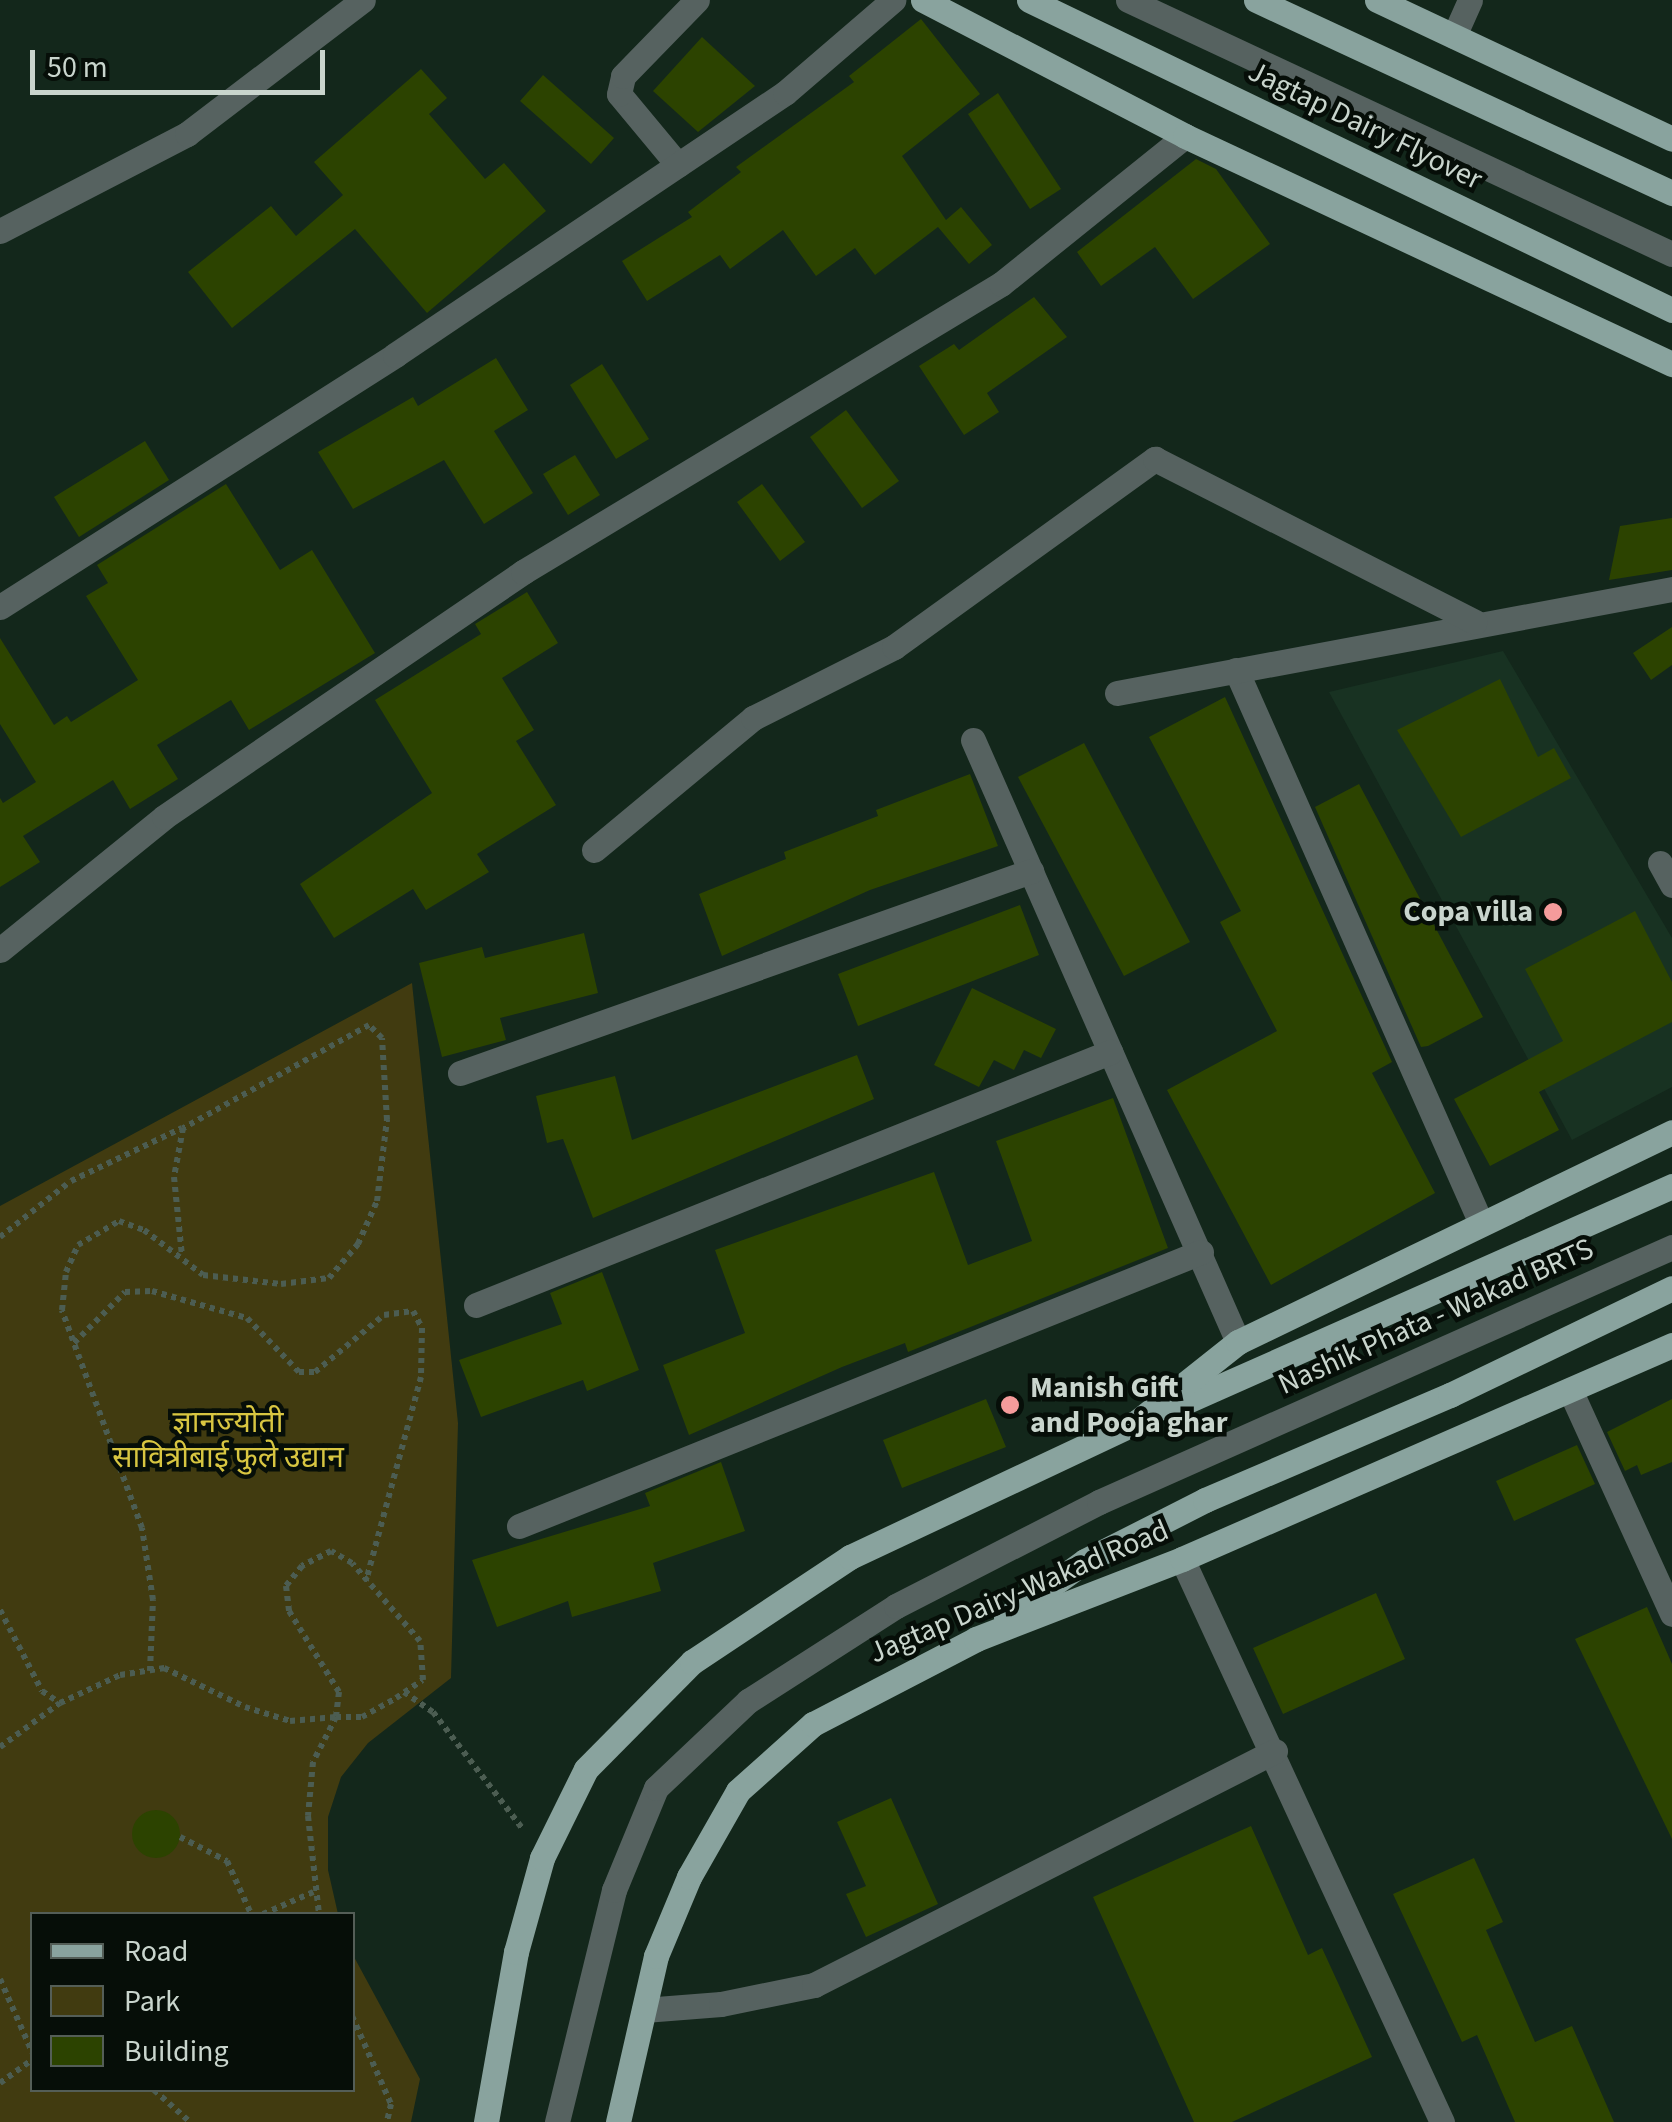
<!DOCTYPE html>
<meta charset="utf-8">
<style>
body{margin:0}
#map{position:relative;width:1672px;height:2122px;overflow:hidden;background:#13271b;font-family:"Source Sans 3","Noto Sans Devanagari",sans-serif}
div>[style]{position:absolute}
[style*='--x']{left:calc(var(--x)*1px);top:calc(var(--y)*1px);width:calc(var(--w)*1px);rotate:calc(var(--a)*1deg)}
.built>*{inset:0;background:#183222}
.green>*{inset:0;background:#413b10}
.building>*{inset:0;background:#2c4300}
.round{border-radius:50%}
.path>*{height:6px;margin-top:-3px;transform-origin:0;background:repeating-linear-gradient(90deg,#4c5d52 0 5px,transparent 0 10px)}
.minor>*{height:25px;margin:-12.5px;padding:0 12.5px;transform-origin:12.5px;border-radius:12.5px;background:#566260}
.major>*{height:25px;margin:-12.5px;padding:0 12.5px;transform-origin:12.5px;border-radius:12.5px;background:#89a39e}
.dots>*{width:28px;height:28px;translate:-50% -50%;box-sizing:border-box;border:5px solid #060e08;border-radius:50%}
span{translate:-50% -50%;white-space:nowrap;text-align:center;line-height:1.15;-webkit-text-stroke:9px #060e08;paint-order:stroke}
.street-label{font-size:30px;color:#c9d5cd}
.poi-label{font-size:30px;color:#c9d5cd;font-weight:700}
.right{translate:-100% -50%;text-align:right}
.left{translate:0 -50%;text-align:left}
.park-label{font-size:30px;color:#d8c641}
.legend{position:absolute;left:30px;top:1912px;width:325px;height:180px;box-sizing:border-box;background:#060e08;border:2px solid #545e57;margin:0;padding:12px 18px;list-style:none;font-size:30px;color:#c9d5cd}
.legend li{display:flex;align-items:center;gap:20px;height:50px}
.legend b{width:50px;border:2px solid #545e57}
.scale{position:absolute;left:30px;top:50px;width:295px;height:45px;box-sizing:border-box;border:5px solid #c9d5cd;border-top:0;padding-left:12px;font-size:30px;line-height:35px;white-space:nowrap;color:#c9d5cd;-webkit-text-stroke:8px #060e08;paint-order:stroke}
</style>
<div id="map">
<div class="built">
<i style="clip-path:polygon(1503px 651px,1672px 938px,1672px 1087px,1572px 1140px,1329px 692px)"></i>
</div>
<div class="green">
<i style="clip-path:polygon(412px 983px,458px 1423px,451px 1678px,368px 1743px,341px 1777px,328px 1817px,328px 1870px,338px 1914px,32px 1914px,32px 2090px,352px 2090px,353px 1955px,420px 2079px,411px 2122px,0 2122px,0 1206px)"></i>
</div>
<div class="building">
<i style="clip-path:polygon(921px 19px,980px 94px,902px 156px,946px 220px,961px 207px,992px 245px,969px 264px,938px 227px,875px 275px,855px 248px,816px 276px,783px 230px,730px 269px,720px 255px,647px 301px,622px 261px,692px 217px,688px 212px,741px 172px,736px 167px,854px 82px,849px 76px)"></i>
<i style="clip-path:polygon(702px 37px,755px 86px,698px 132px,653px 91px)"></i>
<i style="clip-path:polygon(421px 69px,447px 98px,429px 114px,485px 179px,504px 163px,546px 211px,427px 313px,355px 229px,232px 328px,188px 272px,271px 206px,296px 236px,343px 195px,314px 162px)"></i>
<i style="clip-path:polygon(543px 75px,614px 138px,591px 164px,520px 101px)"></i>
<i style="clip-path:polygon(998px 93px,1061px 189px,1030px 209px,968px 114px)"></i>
<i style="clip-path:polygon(1196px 159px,1216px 169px,1270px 244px,1193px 299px,1155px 247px,1101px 286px,1077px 252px)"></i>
<i style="clip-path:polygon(1034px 297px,1067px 337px,987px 393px,999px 412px,964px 435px,919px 366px,954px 344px,959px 350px)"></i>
<i style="clip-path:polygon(496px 358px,528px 410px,494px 431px,533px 493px,484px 524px,444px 460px,353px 509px,318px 452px,413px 397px,418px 406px)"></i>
<i style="clip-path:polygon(602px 364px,649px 439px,616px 459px,570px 385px)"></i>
<i style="clip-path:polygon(846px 410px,899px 481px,862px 508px,810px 437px)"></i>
<i style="clip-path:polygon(145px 441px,169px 480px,79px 537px,54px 497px)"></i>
<i style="clip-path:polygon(575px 455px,600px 495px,568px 515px,543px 474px)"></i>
<i style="clip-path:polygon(226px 484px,280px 570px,312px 550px,375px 653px,249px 730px,231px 700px,157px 745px,178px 779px,130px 809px,113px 780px,23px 836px,40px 862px,0 887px,0 798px,3px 803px,36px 782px,0 724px,0 638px,54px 725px,67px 716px,71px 722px,138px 680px,86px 596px,108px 583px,97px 565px)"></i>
<i style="clip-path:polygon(762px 484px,805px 542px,780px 561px,737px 502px)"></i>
<i style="clip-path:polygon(1672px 518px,1672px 570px,1609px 580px,1620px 526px)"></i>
<i style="clip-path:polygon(527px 592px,558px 643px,502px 678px,534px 730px,516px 741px,556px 805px,477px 854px,489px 872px,426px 910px,413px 889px,334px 938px,300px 884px,432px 793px,375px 700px,481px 634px,475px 624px)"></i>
<i style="clip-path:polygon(1672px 627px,1672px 665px,1651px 680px,1633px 653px)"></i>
<i style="clip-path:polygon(1500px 679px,1538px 757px,1554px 748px,1571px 778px,1461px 837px,1397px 730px)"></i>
<i style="clip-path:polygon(1225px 697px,1392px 1062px,1372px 1073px,1435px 1193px,1271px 1285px,1167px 1090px,1277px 1031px,1220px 922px,1241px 911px,1149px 737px)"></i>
<i style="clip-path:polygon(1084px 743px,1190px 942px,1124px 976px,1018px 777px)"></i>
<i style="clip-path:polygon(970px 774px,998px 846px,870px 890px,722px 956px,699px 894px,786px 859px,784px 852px,878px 816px,876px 810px)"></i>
<i style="clip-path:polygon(1359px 784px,1483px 1017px,1428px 1046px,1421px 1047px,1315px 807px)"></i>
<i style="clip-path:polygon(1020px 905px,1039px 955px,858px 1026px,838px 974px)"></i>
<i style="clip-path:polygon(1635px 911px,1672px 982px,1672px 1022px,1539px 1092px,1559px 1130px,1490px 1166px,1454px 1099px,1563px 1041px,1525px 969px)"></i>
<i style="clip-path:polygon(584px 933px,598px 993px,500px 1018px,506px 1040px,442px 1057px,419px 963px,482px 947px,485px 958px)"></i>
<i style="clip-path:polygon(972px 988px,1056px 1029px,1041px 1058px,1024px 1050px,1014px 1070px,994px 1060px,979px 1087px,934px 1065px)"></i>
<i style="clip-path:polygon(857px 1055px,874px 1099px,593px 1218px,563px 1139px,547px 1143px,536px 1096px,615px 1076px,632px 1140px)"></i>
<i style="clip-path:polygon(1113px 1098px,1168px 1248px,908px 1352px,905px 1343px,842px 1367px,689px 1435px,663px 1365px,745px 1333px,715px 1250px,934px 1172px,968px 1265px,1032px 1241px,996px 1141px)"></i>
<i style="clip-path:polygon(602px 1272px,639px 1370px,587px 1391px,583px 1380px,481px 1417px,459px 1360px,562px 1324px,550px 1293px)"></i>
<i style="clip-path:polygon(986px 1399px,1006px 1447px,902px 1488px,883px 1440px)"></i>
<i style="clip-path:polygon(1672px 1399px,1672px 1462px,1641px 1475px,1637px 1465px,1625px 1471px,1607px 1432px)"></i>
<i style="clip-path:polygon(1577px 1445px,1595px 1484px,1514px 1521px,1496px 1481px)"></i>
<i style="clip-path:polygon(721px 1462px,745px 1531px,653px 1563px,661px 1591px,572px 1617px,568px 1601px,497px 1627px,472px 1560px,650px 1506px,645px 1493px)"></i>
<i style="clip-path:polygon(1376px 1593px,1405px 1659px,1283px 1714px,1253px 1648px)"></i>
<i style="clip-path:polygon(1647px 1607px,1672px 1664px,1672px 1839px,1575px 1639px)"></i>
<i style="clip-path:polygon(891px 1798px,938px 1904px,866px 1937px,846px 1894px,866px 1886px,837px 1822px)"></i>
<i class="round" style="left:132px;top:1810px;width:48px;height:48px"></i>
<i style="clip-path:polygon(1251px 1826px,1308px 1955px,1322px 1948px,1372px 2057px,1232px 2122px,1194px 2122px,1093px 1897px)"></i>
<i style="clip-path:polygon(1474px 1858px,1503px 1922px,1486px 1930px,1535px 2042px,1572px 2026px,1614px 2122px,1515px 2122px,1477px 2035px,1462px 2042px,1393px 1894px)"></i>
</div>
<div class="path">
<i style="--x:0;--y:1237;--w:90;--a:-38.3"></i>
<i style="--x:71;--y:1181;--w:123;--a:-25.5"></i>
<i style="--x:74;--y:1343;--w:72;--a:-45"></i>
<i style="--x:125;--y:1292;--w:27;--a:-2"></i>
<i style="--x:152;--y:1291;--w:99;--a:15.9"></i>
<i style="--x:247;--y:1318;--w:75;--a:46.1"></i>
<i style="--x:299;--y:1372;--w:16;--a:0"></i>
<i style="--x:315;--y:1372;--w:89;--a:-39.6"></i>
<i style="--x:384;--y:1315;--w:29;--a:-8"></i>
<i style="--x:413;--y:1311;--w:19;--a:62"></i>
<i style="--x:422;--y:1328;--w:49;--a:91.2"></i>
<i style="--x:421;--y:1377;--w:211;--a:105.1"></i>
<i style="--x:0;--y:1610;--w:91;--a:62.6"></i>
<i style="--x:42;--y:1691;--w:22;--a:34"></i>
<i style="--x:150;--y:1671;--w:71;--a:-87.6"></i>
<i style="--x:153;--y:1600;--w:73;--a:-98.7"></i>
<i style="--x:142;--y:1528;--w:232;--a:-110.2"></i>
<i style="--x:62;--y:1310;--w:38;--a:-84"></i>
<i style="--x:66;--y:1272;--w:30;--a:-66"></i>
<i style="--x:78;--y:1245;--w:48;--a:-30.3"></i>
<i style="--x:119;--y:1221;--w:27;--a:20"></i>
<i style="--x:144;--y:1230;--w:74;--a:37.3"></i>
<i style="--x:203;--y:1275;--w:79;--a:6.6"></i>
<i style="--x:281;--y:1284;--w:48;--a:-7.1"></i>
<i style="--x:329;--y:1278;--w:45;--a:-49.5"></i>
<i style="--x:358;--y:1244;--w:47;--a:-66.2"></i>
<i style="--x:377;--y:1201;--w:82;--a:-83"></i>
<i style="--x:387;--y:1120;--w:82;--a:-93.5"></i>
<i style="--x:382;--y:1038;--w:18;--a:-135"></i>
<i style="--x:369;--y:1025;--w:213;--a:151"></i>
<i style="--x:183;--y:1128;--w:50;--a:100.4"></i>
<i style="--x:174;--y:1177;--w:79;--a:84.2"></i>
<i style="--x:404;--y:1692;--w:35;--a:35"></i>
<i style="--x:433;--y:1712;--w:146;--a:52.5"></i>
<i style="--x:0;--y:1747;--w:74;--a:-36.3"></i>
<i style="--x:60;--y:1703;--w:66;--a:-25"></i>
<i style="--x:120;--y:1675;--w:45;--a:-9"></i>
<i style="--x:164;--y:1668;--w:90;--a:25.7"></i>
<i style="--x:245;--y:1707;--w:47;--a:17.3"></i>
<i style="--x:290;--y:1721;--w:46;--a:-5"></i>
<i style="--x:336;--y:1717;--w:26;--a:0"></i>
<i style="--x:362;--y:1717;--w:39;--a:-29"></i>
<i style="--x:396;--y:1698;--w:32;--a:-34"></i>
<i style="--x:423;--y:1680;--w:39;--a:-94"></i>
<i style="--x:420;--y:1641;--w:103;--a:-131.1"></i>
<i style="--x:352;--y:1563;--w:24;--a:-150"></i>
<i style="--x:331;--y:1551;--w:33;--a:153"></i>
<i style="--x:302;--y:1566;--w:26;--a:129"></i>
<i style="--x:286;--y:1586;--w:25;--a:83"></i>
<i style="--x:289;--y:1611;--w:95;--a:58.3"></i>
<i style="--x:339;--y:1692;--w:25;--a:97"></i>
<i style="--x:336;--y:1717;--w:51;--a:117.1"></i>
<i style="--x:313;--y:1762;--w:54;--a:95.3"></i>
<i style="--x:308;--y:1816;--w:99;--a:83.6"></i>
<i style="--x:180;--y:1837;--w:53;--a:27.1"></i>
<i style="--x:227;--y:1861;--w:58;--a:65.6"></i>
<i style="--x:263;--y:1914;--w:55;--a:-23.7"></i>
<i style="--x:0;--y:1979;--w:80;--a:66.3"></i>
<i style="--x:352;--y:2016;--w:96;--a:66.1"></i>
<i style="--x:391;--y:2104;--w:18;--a:103"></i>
<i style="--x:0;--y:2083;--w:39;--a:-36"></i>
<i style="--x:154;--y:2090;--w:48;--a:41.6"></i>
</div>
<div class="minor">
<i style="--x:1128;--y:0;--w:600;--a:25.03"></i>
<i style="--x:1454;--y:36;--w:39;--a:-66"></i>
<i style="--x:678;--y:165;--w:92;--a:-129.7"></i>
<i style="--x:619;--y:94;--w:18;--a:-77"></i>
<i style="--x:623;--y:76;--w:106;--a:-45.8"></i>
<i style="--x:0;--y:231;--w:211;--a:-27.4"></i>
<i style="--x:187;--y:134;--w:221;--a:-37.3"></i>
<i style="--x:0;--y:607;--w:469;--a:-32.5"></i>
<i style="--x:395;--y:355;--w:470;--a:-33.9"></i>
<i style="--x:785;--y:93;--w:143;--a:-40.7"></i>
<i style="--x:1236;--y:670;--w:603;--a:66.11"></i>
<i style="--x:1117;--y:693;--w:565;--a:-10.61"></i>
<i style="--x:973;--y:740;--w:658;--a:66.24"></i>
<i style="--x:594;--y:850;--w:207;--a:-39.7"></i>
<i style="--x:753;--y:718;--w:158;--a:-26.7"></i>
<i style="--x:894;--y:647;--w:322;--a:-35.8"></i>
<i style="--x:1155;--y:459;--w:359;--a:27"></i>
<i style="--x:1660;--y:863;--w:25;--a:61"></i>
<i style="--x:0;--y:950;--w:211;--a:-39"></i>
<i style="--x:164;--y:817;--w:435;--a:-34.3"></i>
<i style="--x:523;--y:572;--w:558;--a:-31.07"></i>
<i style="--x:1001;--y:284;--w:236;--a:-38.8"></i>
<i style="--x:460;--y:1073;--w:606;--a:-19.48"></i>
<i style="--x:476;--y:1305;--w:683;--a:-21.75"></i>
<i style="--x:1570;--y:1390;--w:246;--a:65.5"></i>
<i style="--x:519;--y:1526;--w:735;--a:-21.89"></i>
<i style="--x:1182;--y:1559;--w:620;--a:65.21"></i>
<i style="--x:644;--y:2010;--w:77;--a:-4.5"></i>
<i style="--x:721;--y:2004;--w:95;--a:-11.5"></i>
<i style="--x:814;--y:1985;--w:517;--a:-26.91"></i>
<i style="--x:557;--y:2122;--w:239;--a:-76.2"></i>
<i style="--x:614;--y:1890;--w:110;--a:-67.6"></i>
<i style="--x:656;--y:1788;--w:127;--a:-43.4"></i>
<i style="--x:748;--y:1701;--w:176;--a:-32.7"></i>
<i style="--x:896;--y:1606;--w:228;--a:-27.1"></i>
<i style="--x:1099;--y:1502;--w:627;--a:-23.99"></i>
</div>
<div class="major">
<i style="--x:923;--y:0;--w:295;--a:27.4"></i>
<i style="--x:1185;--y:136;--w:538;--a:25.09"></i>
<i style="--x:1029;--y:0;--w:714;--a:25.74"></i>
<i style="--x:1256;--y:0;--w:459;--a:24.9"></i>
<i style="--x:1377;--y:0;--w:326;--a:25.2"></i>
<i style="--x:1169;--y:1409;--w:550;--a:-23.91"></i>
<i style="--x:1006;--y:1618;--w:97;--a:-35.8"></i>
<i style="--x:1085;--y:1561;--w:135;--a:-26.9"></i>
<i style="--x:1205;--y:1500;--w:267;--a:-23.2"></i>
<i style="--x:1450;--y:1395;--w:246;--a:-25.7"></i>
<i style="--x:486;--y:2122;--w:173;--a:-80"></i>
<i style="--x:516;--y:1952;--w:98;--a:-74.5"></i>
<i style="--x:542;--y:1858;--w:99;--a:-63.7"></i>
<i style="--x:586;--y:1769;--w:151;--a:-45.3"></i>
<i style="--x:692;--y:1662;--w:190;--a:-33.6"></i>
<i style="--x:850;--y:1557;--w:317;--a:-25.2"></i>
<i style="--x:1137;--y:1422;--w:129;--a:-38.4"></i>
<i style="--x:1238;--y:1342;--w:482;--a:-25.8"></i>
<i style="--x:618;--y:2122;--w:170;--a:-77.1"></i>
<i style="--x:656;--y:1956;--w:86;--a:-67.3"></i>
<i style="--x:689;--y:1877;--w:99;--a:-60.3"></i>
<i style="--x:738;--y:1791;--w:101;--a:-41.8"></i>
<i style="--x:813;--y:1724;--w:184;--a:-27.5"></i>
<i style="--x:976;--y:1639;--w:221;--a:-21.2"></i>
<i style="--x:1182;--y:1559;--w:535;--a:-23.59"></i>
</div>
<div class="dots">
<i style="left:1553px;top:912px;background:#f59b9b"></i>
<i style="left:1010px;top:1405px;background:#f59b9b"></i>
</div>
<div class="street-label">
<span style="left:1365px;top:126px;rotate:26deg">Jagtap Dairy Flyover</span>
<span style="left:1436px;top:1317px;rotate:-24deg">Nashik Phata - Wakad BRTS</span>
<span style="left:1019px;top:1592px;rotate:-23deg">Jagtap Dairy-Wakad Road</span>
</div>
<div class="poi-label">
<span class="right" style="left:1533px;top:912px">Copa villa</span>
<span class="left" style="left:1030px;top:1405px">Manish Gift<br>and Pooja ghar</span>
</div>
<div class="park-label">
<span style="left:228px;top:1440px">ज्ञानज्योती<br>सावित्रीबाई फुले उद्यान</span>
</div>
<ul class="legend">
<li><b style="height:12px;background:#89a39e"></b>Road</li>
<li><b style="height:28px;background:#413b10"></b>Park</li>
<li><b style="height:28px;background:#2c4300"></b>Building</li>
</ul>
<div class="scale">50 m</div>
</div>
